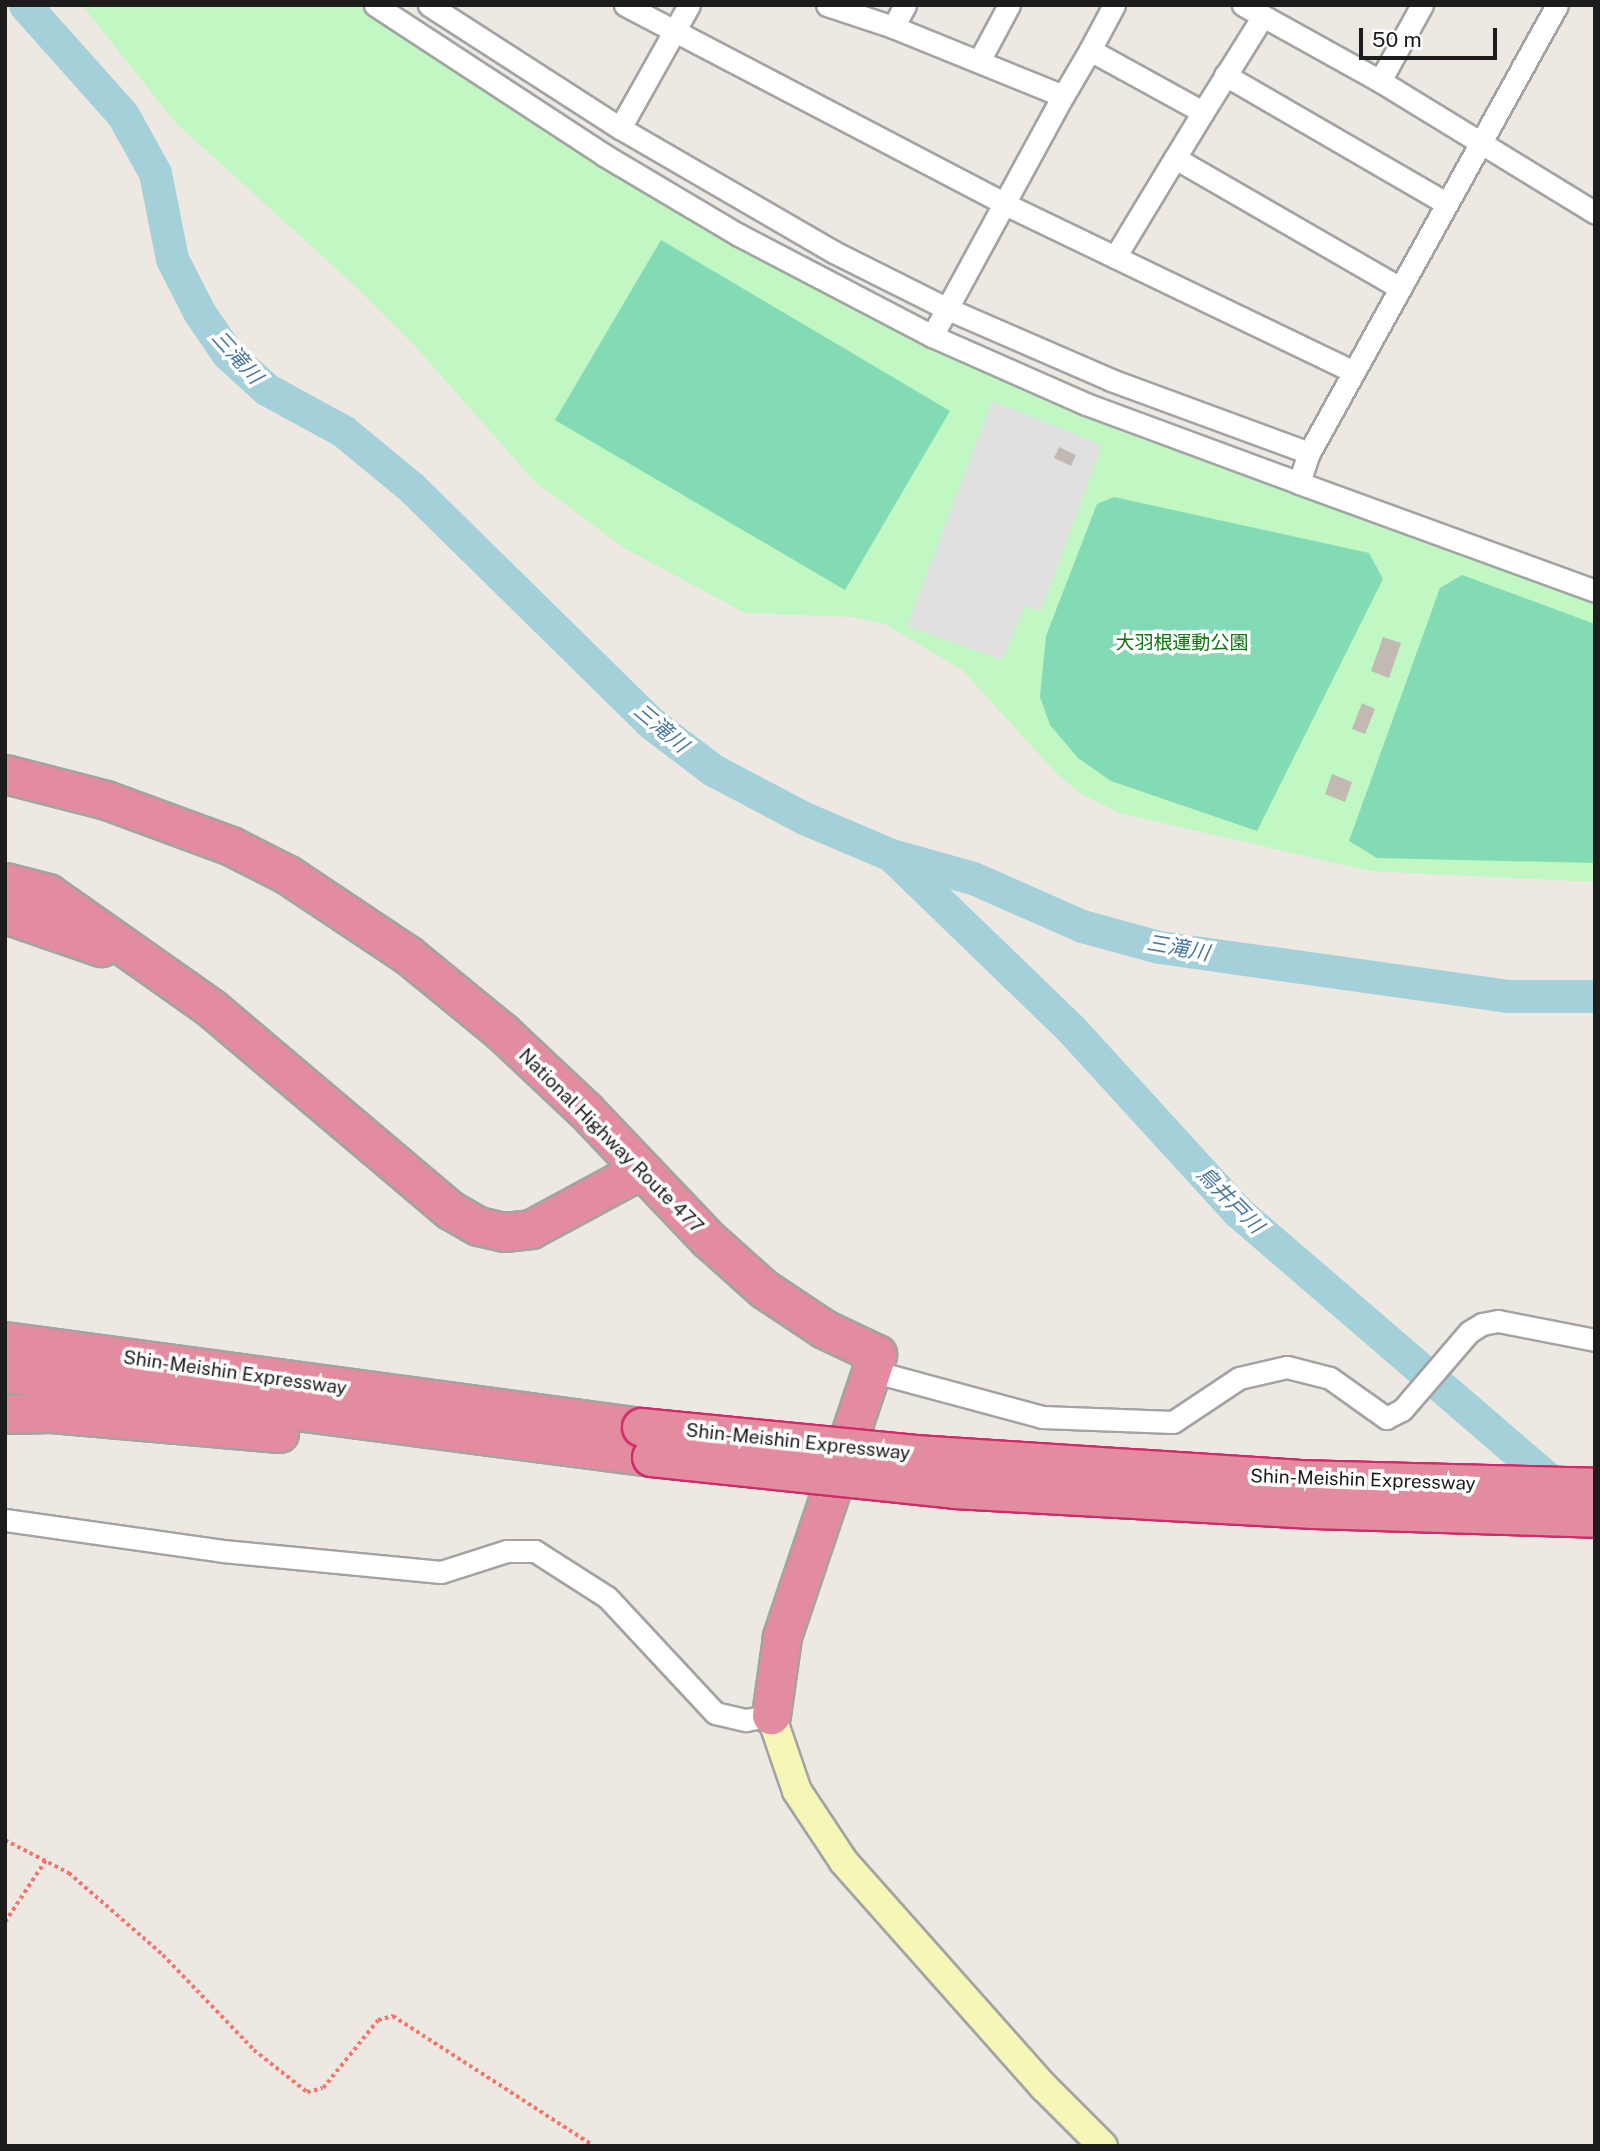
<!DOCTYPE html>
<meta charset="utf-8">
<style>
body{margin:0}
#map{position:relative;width:1600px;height:2151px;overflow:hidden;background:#ede9e2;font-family:"Public Sans","Noto Sans JP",sans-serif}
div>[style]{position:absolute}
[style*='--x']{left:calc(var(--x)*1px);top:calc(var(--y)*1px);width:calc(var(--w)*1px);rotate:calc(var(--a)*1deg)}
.park>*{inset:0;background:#c0f7c2}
.pitch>*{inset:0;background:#82dbb5}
.parking>*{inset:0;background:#e0e0e0}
.river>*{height:33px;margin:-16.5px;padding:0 16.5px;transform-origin:16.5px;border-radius:16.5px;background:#a4d0da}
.building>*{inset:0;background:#c2b9b2}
.path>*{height:3.5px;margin-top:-1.75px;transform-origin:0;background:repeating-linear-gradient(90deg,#f5746c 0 3.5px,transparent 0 7px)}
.roads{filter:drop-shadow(2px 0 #a3a3a3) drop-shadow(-2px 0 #a3a3a3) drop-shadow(0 2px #a3a3a3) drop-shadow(0 -2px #a3a3a3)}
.street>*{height:21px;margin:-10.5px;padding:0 10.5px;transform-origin:10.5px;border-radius:10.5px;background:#fff}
.secondary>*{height:28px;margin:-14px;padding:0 14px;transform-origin:14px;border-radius:14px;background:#f6f7b7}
.highway>*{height:37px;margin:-18.5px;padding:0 18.5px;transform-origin:18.5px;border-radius:18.5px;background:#e38ca0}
.bridges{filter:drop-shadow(2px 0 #d2296a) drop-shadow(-2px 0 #d2296a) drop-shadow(0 2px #d2296a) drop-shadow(0 -2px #d2296a)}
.highway-bridge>*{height:37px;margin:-18.5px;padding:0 18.5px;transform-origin:18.5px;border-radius:18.5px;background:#e38ca0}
span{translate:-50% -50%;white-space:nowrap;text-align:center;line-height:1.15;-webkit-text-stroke:7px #fff;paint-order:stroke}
.park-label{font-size:19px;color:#0f7613}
.street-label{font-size:19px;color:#1c1c1c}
.water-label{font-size:21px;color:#4979a0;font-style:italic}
.frame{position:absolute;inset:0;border:7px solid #1c1c1c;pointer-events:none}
.scale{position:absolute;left:1359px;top:28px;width:138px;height:32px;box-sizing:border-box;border:4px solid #1c1c1c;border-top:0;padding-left:9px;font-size:21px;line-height:24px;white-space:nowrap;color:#1c1c1c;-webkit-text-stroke:5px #fff;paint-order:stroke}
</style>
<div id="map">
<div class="park">
<i style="clip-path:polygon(82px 5px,356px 5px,730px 241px,979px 368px,1595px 597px,1595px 882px,1370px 871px,1119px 813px,1081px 794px,1057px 774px,962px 670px,885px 624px,853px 617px,745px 613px,624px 548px,534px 481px,415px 346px,354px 285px,175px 122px)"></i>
</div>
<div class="pitch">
<i style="clip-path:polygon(661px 240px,950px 411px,845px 590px,555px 420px)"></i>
<i style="clip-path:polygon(1114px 497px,1369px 553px,1383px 579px,1257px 831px,1111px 781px,1078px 758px,1050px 725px,1040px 697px,1046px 636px,1097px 504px)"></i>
<i style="clip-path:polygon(1462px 575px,1595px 624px,1595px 863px,1377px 858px,1349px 841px,1440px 588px)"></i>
</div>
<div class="parking">
<i style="clip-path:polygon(992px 401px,1102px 445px,1041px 611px,1025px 606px,1002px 660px,907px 626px)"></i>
</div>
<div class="river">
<i style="--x:25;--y:5;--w:147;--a:48.3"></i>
<i style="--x:123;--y:115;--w:66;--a:61.1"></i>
<i style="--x:155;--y:173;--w:88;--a:78.8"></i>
<i style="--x:172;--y:259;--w:59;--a:63"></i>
<i style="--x:199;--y:312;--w:50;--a:55.7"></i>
<i style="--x:227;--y:353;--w:53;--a:42.7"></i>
<i style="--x:266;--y:389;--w:88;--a:28.6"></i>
<i style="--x:343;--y:431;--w:88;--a:39.5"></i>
<i style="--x:411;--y:487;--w:337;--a:44.5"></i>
<i style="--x:651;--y:723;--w:78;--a:37.2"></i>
<i style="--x:713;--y:770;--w:103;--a:27.8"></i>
<i style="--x:804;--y:818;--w:95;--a:23"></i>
<i style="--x:891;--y:855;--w:85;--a:15.7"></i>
<i style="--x:973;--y:878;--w:119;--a:23.8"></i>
<i style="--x:1082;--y:926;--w:80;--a:15.3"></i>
<i style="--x:1159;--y:947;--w:350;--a:8"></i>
<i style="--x:1506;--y:996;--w:89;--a:0"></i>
<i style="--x:893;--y:857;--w:248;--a:44"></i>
<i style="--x:1071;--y:1029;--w:246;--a:47.6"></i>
<i style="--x:1237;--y:1211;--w:435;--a:40.7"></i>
</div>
<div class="building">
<i style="clip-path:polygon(1059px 447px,1076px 455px,1071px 466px,1054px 458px)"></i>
<i style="clip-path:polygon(1383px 637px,1401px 643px,1389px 678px,1371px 671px)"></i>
<i style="clip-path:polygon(1362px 703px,1375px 709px,1365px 734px,1352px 729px)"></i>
<i style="clip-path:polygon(1332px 774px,1352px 782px,1345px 802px,1325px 794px)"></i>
</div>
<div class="path">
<i style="--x:5;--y:1840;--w:72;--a:27.3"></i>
<i style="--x:69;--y:1873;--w:125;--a:41.1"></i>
<i style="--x:163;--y:1955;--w:132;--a:46.2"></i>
<i style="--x:254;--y:2050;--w:68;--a:38.4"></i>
<i style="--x:307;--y:2092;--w:16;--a:-14"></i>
<i style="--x:323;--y:2088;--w:87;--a:-51"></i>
<i style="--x:378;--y:2020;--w:16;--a:-15"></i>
<i style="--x:393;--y:2016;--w:239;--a:32.9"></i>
<i style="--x:5;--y:1922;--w:77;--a:-56.7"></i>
</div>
<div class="roads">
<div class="street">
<i style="--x:375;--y:5;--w:274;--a:33.2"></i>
<i style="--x:604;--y:155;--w:157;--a:30.7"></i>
<i style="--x:739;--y:235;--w:218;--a:27.6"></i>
<i style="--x:932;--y:336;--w:273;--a:-61.4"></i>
<i style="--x:429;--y:5;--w:227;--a:32.8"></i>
<i style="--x:620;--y:128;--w:247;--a:30.1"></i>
<i style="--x:834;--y:252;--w:127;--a:26.6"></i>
<i style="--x:948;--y:309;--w:178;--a:23.5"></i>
<i style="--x:1111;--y:380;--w:211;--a:20.2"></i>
<i style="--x:1309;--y:453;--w:512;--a:-61.03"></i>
<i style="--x:625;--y:5;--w:429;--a:27.6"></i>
<i style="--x:1005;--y:204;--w:387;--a:25.7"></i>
<i style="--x:827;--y:5;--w:70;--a:18.4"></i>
<i style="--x:893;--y:27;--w:183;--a:22.1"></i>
<i style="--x:1063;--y:96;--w:53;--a:-59.6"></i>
<i style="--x:1090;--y:50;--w:129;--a:28.8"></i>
<i style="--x:1203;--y:112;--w:54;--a:121.3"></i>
<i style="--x:1175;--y:158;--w:260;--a:30"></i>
<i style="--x:1243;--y:5;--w:157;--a:29"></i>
<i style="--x:1380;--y:81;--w:252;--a:31.5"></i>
<i style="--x:893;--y:27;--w:25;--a:-61"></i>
<i style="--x:1090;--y:50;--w:51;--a:-61.9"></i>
<i style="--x:979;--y:61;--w:64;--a:-61.8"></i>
<i style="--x:1225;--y:75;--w:255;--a:30.1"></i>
<i style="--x:1380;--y:81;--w:87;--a:-61.1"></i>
<i style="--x:1203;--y:112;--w:113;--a:-58"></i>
<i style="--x:620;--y:128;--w:141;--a:-60.7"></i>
<i style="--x:1115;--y:257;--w:116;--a:-58.8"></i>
<i style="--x:932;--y:336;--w:168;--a:23.8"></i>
<i style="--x:1086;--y:404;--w:227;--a:20.3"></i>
<i style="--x:1299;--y:483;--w:32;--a:-72"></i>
<i style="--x:1299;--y:483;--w:315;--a:20"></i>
<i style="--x:872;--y:1371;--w:176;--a:15.1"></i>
<i style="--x:1042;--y:1417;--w:131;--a:2.2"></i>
<i style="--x:1173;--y:1422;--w:79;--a:-33.7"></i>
<i style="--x:1239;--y:1378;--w:49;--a:-12.9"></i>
<i style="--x:1287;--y:1367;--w:44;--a:14.3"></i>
<i style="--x:1330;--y:1378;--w:69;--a:35.5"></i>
<i style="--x:1386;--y:1418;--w:18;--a:-27"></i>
<i style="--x:1402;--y:1410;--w:103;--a:-49.3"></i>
<i style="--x:1469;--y:1332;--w:15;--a:-32"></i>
<i style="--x:1482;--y:1324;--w:16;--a:-11"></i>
<i style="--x:1498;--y:1321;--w:99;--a:11.1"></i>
<i style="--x:5;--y:1520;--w:220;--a:8.1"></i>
<i style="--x:223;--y:1551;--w:219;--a:5.5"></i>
<i style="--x:441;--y:1572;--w:69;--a:-17.7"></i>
<i style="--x:507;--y:1551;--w:28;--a:0"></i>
<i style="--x:535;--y:1551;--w:85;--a:32.6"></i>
<i style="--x:607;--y:1597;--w:158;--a:47"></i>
<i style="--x:715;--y:1713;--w:32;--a:13"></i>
<i style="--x:746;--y:1720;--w:25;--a:-11"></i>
</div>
<div class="secondary">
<i style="--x:771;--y:1715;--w:80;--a:71.1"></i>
<i style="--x:797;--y:1791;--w:85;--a:56.5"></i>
<i style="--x:844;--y:1862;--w:301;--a:48.4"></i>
<i style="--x:1044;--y:2087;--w:83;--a:45"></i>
</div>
<div class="highway">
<i style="--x:5;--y:774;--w:104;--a:14.4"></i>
<i style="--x:106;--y:800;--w:133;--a:20.2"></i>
<i style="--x:231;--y:846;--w:64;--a:27"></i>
<i style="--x:288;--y:875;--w:144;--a:33.7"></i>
<i style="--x:408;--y:955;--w:122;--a:39.3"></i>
<i style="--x:502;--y:1032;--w:114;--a:43.2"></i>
<i style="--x:585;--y:1110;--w:178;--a:46.4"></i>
<i style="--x:708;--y:1239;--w:75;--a:41.8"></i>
<i style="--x:764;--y:1289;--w:72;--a:33.7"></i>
<i style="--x:824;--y:1329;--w:59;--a:25.3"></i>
<i style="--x:877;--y:1354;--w:299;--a:108.6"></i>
<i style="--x:782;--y:1637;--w:79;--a:98"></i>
<i style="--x:5;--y:882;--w:44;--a:14.3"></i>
<i style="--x:48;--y:893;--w:199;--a:35.2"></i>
<i style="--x:211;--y:1008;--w:313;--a:40.2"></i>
<i style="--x:450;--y:1210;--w:32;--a:30"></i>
<i style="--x:478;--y:1226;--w:27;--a:13"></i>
<i style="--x:504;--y:1232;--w:27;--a:-6"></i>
<i style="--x:531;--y:1229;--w:124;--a:-28.4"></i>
<i style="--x:5;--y:914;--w:102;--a:19"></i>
<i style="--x:5;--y:1341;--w:642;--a:7.7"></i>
<i style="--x:5;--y:1373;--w:651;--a:7.41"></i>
<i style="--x:5;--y:1414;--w:46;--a:-1.2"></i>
<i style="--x:51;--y:1413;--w:229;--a:5"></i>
</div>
</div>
<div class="bridges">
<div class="highway-bridge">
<i style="--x:641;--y:1427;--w:275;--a:5.6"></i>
<i style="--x:915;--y:1454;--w:383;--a:3.7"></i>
<i style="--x:1297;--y:1479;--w:298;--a:1.5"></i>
<i style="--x:651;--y:1457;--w:305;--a:6"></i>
<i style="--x:954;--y:1489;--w:360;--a:3.2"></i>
<i style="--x:1313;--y:1509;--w:282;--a:1.8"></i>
</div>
</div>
<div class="park-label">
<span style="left:1182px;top:643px">大羽根運動公園</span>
</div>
<div class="street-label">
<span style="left:611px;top:1141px;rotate:45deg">National Highway Route 477</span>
<span style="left:235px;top:1373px;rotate:8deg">Shin-Meishin Expressway</span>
<span style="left:798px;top:1442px;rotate:6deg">Shin-Meishin Expressway</span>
<span style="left:1363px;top:1480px;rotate:2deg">Shin-Meishin Expressway</span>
</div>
<div class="water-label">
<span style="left:237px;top:357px;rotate:48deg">三滝川</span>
<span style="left:661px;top:728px;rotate:40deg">三滝川</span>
<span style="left:1178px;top:948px;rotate:10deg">三滝川</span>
<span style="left:1230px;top:1200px;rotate:45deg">鳥井戸川</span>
</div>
<div class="frame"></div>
<div class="scale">50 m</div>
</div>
